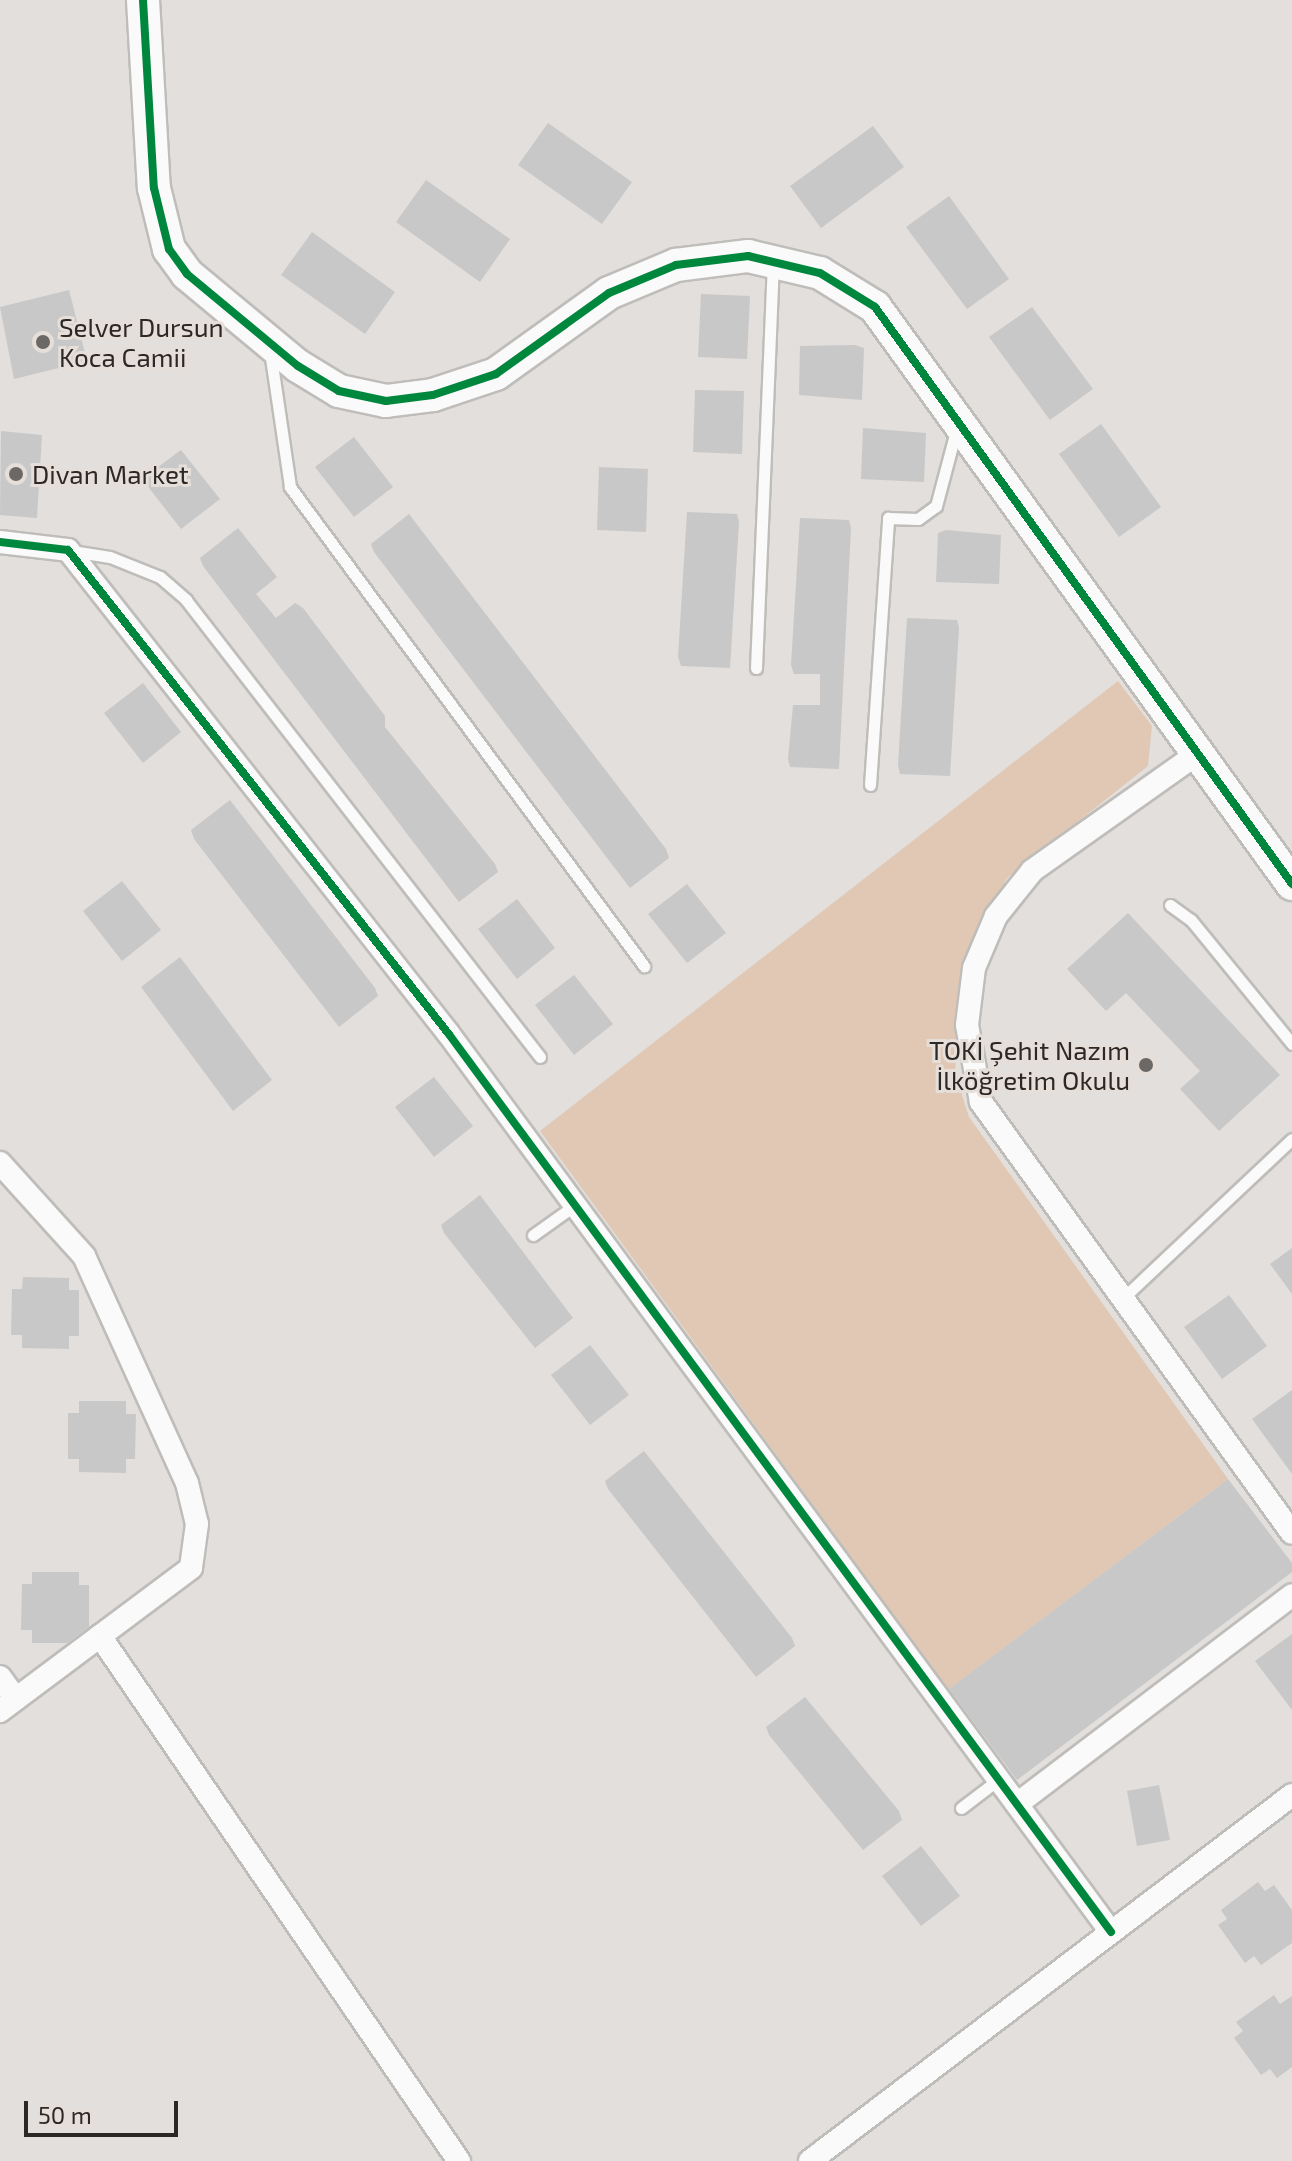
<!DOCTYPE html>
<meta charset="utf-8">
<style>
body{margin:0}
#map{position:relative;width:1292px;height:2161px;overflow:hidden;background:#e2dfdc;font-family:"Exo 2",sans-serif}
div>[style]{position:absolute}
[style*='--x']{left:calc(var(--x)*1px);top:calc(var(--y)*1px);width:calc(var(--w)*1px);rotate:calc(var(--a)*1deg)}
.green>*{inset:0;background:#e1c8b4}
.building>*{inset:0;background:#c9c8c8}
.roads{filter:drop-shadow(2px 0 #bfbdba) drop-shadow(-2px 0 #bfbdba) drop-shadow(0 2px #bfbdba) drop-shadow(0 -2px #bfbdba)}
.lane>*{height:11px;margin:-5.5px;padding:0 5.5px;transform-origin:5.5px;border-radius:5.5px;background:#fbfafa}
.street>*{height:22px;margin:-11px;padding:0 11px;transform-origin:11px;border-radius:11px;background:#fbfafa}
.secondary>*{height:32px;margin:-16px;padding:0 16px;transform-origin:16px;border-radius:16px;background:#fbfafa}
.cycleway>*{height:8px;margin:-4px;padding:0 4px;transform-origin:4px;border-radius:4px;background:#00873e}
.dots>*{width:22px;height:22px;translate:-50% -50%;box-sizing:border-box;border:4px solid #e6ded8;border-radius:50%}
span{translate:-50% -50%;white-space:nowrap;text-align:center;line-height:1.15;-webkit-text-stroke:6px #e6ded8;paint-order:stroke}
.poi-label{font-size:26px;color:#2b2825}
.left{translate:0 -50%;text-align:left}
.right{translate:-100% -50%;text-align:right}
.scale{position:absolute;left:24px;top:2101px;width:154px;height:36px;box-sizing:border-box;border:4px solid #2b2825;border-top:0;padding-left:10px;font-size:24px;line-height:28px;white-space:nowrap;color:#2b2825;-webkit-text-stroke:6px #e6ded8;paint-order:stroke}
</style>
<div id="map">
<div class="green">
<i style="clip-path:polygon(1118px 681px,1152px 726px,1148px 766px,1007px 878px,963px 975px,955px 1073px,969px 1117px,1228px 1479px,948px 1690px,540px 1131px)"></i>
</div>
<div class="building">
<i style="clip-path:polygon(548px 123px,632px 182px,602px 224px,518px 165px)"></i>
<i style="clip-path:polygon(873px 126px,904px 167px,821px 228px,790px 186px)"></i>
<i style="clip-path:polygon(426px 180px,510px 239px,480px 282px,396px 222px)"></i>
<i style="clip-path:polygon(949px 196px,1009px 279px,967px 309px,906px 227px)"></i>
<i style="clip-path:polygon(312px 232px,395px 292px,365px 334px,281px 275px)"></i>
<i style="clip-path:polygon(69px 290px,87px 361px,14px 379px,0 307px)"></i>
<i style="clip-path:polygon(701px 294px,750px 296px,747px 359px,698px 357px)"></i>
<i style="clip-path:polygon(1032px 307px,1093px 389px,1050px 420px,989px 337px)"></i>
<i style="clip-path:polygon(855px 345px,864px 348px,862px 400px,799px 395px,800px 346px)"></i>
<i style="clip-path:polygon(695px 390px,744px 391px,742px 454px,693px 452px)"></i>
<i style="clip-path:polygon(1101px 424px,1161px 507px,1119px 537px,1059px 454px)"></i>
<i style="clip-path:polygon(863px 428px,926px 433px,924px 482px,861px 479px)"></i>
<i style="clip-path:polygon(1px 431px,42px 435px,37px 518px,0 515px)"></i>
<i style="clip-path:polygon(354px 437px,393px 487px,354px 517px,315px 467px)"></i>
<i style="clip-path:polygon(181px 450px,220px 499px,181px 529px,142px 479px)"></i>
<i style="clip-path:polygon(599px 467px,648px 469px,646px 532px,597px 530px)"></i>
<i style="clip-path:polygon(687px 512px,737px 514px,739px 522px,730px 668px,681px 666px,678px 657px)"></i>
<i style="clip-path:polygon(409px 514px,666px 849px,669px 858px,630px 888px,374px 552px,371px 544px)"></i>
<i style="clip-path:polygon(800px 518px,849px 520px,851px 528px,839px 769px,790px 767px,788px 759px,793px 705px,820px 705px,820px 674px,794px 674px,791px 665px)"></i>
<i style="clip-path:polygon(238px 528px,277px 577px,256px 594px,276px 618px,295px 603px,303px 608px,385px 716px,385px 727px,495px 864px,498px 872px,459px 902px,203px 566px,200px 558px)"></i>
<i style="clip-path:polygon(946px 530px,1001px 535px,999px 584px,936px 582px,938px 533px)"></i>
<i style="clip-path:polygon(907px 618px,957px 620px,959px 628px,950px 776px,900px 774px,898px 765px)"></i>
<i style="clip-path:polygon(143px 683px,181px 732px,143px 763px,104px 713px)"></i>
<i style="clip-path:polygon(230px 800px,375px 988px,378px 996px,339px 1027px,194px 839px,191px 830px)"></i>
<i style="clip-path:polygon(122px 881px,161px 930px,122px 961px,83px 911px)"></i>
<i style="clip-path:polygon(687px 884px,726px 933px,687px 963px,648px 914px)"></i>
<i style="clip-path:polygon(517px 899px,555px 948px,517px 979px,478px 929px)"></i>
<i style="clip-path:polygon(1128px 913px,1280px 1075px,1219px 1131px,1180px 1089px,1200px 1071px,1126px 993px,1106px 1011px,1067px 969px)"></i>
<i style="clip-path:polygon(180px 957px,272px 1080px,233px 1111px,141px 987px)"></i>
<i style="clip-path:polygon(574px 975px,613px 1024px,574px 1055px,535px 1005px)"></i>
<i style="clip-path:polygon(434px 1077px,473px 1126px,434px 1157px,395px 1107px)"></i>
<i style="clip-path:polygon(480px 1195px,573px 1318px,535px 1348px,444px 1233px,441px 1225px)"></i>
<i style="clip-path:polygon(1292px 1248px,1292px 1294px,1270px 1264px)"></i>
<i style="clip-path:polygon(23px 1277px,69px 1278px,69px 1290px,79px 1290px,79px 1336px,69px 1336px,69px 1349px,22px 1348px,22px 1335px,11px 1335px,12px 1289px,22px 1289px)"></i>
<i style="clip-path:polygon(1229px 1295px,1267px 1346px,1222px 1379px,1184px 1327px)"></i>
<i style="clip-path:polygon(590px 1345px,629px 1395px,590px 1425px,551px 1375px)"></i>
<i style="clip-path:polygon(1292px 1390px,1292px 1474px,1252px 1419px)"></i>
<i style="clip-path:polygon(79px 1401px,126px 1401px,126px 1414px,136px 1414px,135px 1459px,126px 1459px,126px 1473px,79px 1472px,79px 1459px,68px 1459px,68px 1413px,79px 1413px)"></i>
<i style="clip-path:polygon(644px 1451px,792px 1638px,795px 1646px,756px 1677px,608px 1489px,605px 1481px)"></i>
<i style="clip-path:polygon(1228px 1479px,1292px 1563px,1292px 1572px,1017px 1780px,949px 1689px)"></i>
<i style="clip-path:polygon(32px 1572px,79px 1572px,79px 1585px,89px 1585px,89px 1627px,67px 1643px,32px 1643px,32px 1630px,21px 1630px,22px 1584px,32px 1584px)"></i>
<i style="clip-path:polygon(1292px 1634px,1292px 1710px,1255px 1661px)"></i>
<i style="clip-path:polygon(805px 1697px,899px 1811px,902px 1820px,863px 1850px,769px 1735px,766px 1727px)"></i>
<i style="clip-path:polygon(1159px 1785px,1170px 1840px,1137px 1846px,1127px 1791px)"></i>
<i style="clip-path:polygon(921px 1846px,960px 1896px,921px 1926px,882px 1876px)"></i>
<i style="clip-path:polygon(1258px 1882px,1265px 1891px,1274px 1885px,1292px 1910px,1292px 1943px,1261px 1965px,1254px 1956px,1245px 1963px,1218px 1925px,1227px 1919px,1221px 1910px)"></i>
<i style="clip-path:polygon(1274px 1995px,1280px 2004px,1292px 1996px,1292px 2067px,1277px 2078px,1270px 2069px,1261px 2075px,1234px 2038px,1243px 2031px,1236px 2022px)"></i>
</div>
<div class="roads">
<div class="lane">
<i style="--x:270;--y:351;--w:137;--a:81.6"></i>
<i style="--x:290;--y:487;--w:596;--a:53.53"></i>
<i style="--x:72;--y:551;--w:38;--a:9"></i>
<i style="--x:110;--y:557;--w:54;--a:21.8"></i>
<i style="--x:160;--y:577;--w:35;--a:41"></i>
<i style="--x:186;--y:600;--w:578;--a:52.24"></i>
<i style="--x:756;--y:668;--w:401;--a:-87.6"></i>
<i style="--x:870;--y:785;--w:268;--a:-86.1"></i>
<i style="--x:888;--y:518;--w:30;--a:2"></i>
<i style="--x:918;--y:519;--w:22;--a:-36"></i>
<i style="--x:936;--y:506;--w:82;--a:-75.1"></i>
<i style="--x:1170;--y:905;--w:26;--a:36"></i>
<i style="--x:1191;--y:920;--w:160;--a:50.8"></i>
<i style="--x:533;--y:1235;--w:52;--a:-35.5"></i>
<i style="--x:1122;--y:1299;--w:233;--a:-43.3"></i>
<i style="--x:961;--y:1808;--w:48;--a:-37.3"></i>
</div>
<div class="street">
<i style="--x:0;--y:542;--w:68;--a:6.7"></i>
<i style="--x:68;--y:550;--w:615;--a:51.81"></i>
<i style="--x:448;--y:1033;--w:1117;--a:53.59"></i>
<i style="--x:1197;--y:754;--w:202;--a:144.7"></i>
<i style="--x:1032;--y:871;--w:58;--a:128.7"></i>
<i style="--x:996;--y:916;--w:56;--a:112.9"></i>
<i style="--x:974;--y:968;--w:57;--a:97"></i>
<i style="--x:967;--y:1025;--w:78;--a:79.7"></i>
<i style="--x:981;--y:1102;--w:531;--a:54.19"></i>
<i style="--x:0;--y:1163;--w:125;--a:47.9"></i>
<i style="--x:84;--y:1256;--w:249;--a:65.6"></i>
<i style="--x:187;--y:1483;--w:42;--a:76.3"></i>
<i style="--x:197;--y:1524;--w:44;--a:97.8"></i>
<i style="--x:191;--y:1568;--w:239;--a:143.2"></i>
<i style="--x:100;--y:1636;--w:636;--a:55.64"></i>
<i style="--x:0;--y:1677;--w:27;--a:54"></i>
<i style="--x:1017;--y:1804;--w:345;--a:-37.2"></i>
<i style="--x:810;--y:2161;--w:605;--a:-37.21"></i>
</div>
<div class="secondary">
<i style="--x:143;--y:0;--w:188;--a:86.7"></i>
<i style="--x:154;--y:188;--w:63;--a:76.2"></i>
<i style="--x:169;--y:249;--w:31;--a:54"></i>
<i style="--x:187;--y:274;--w:144;--a:39.7"></i>
<i style="--x:298;--y:366;--w:48;--a:31.4"></i>
<i style="--x:339;--y:391;--w:48;--a:12"></i>
<i style="--x:386;--y:401;--w:47;--a:-7.3"></i>
<i style="--x:433;--y:395;--w:66;--a:-18.4"></i>
<i style="--x:496;--y:374;--w:139;--a:-35.6"></i>
<i style="--x:609;--y:293;--w:73;--a:-22.7"></i>
<i style="--x:676;--y:265;--w:73;--a:-7.1"></i>
<i style="--x:748;--y:256;--w:74;--a:13.3"></i>
<i style="--x:820;--y:273;--w:65;--a:31.7"></i>
<i style="--x:875;--y:307;--w:712;--a:54.14"></i>
</div>
</div>
<div class="cycleway">
<i style="--x:143;--y:0;--w:188;--a:86.7"></i>
<i style="--x:154;--y:188;--w:63;--a:76.2"></i>
<i style="--x:169;--y:249;--w:31;--a:54"></i>
<i style="--x:187;--y:274;--w:144;--a:39.7"></i>
<i style="--x:298;--y:366;--w:48;--a:31.4"></i>
<i style="--x:339;--y:391;--w:48;--a:12"></i>
<i style="--x:386;--y:401;--w:47;--a:-7.3"></i>
<i style="--x:433;--y:395;--w:66;--a:-18.4"></i>
<i style="--x:496;--y:374;--w:139;--a:-35.6"></i>
<i style="--x:609;--y:293;--w:73;--a:-22.7"></i>
<i style="--x:676;--y:265;--w:73;--a:-7.1"></i>
<i style="--x:748;--y:256;--w:74;--a:13.3"></i>
<i style="--x:820;--y:273;--w:65;--a:31.7"></i>
<i style="--x:875;--y:307;--w:712;--a:54.14"></i>
<i style="--x:0;--y:542;--w:68;--a:6.7"></i>
<i style="--x:68;--y:550;--w:615;--a:51.81"></i>
<i style="--x:448;--y:1033;--w:1117;--a:53.59"></i>
</div>
<div class="dots">
<i style="left:43px;top:342px;background:#6b6865"></i>
<i style="left:16px;top:474px;background:#6b6865"></i>
<i style="left:1146px;top:1065px;background:#6b6865"></i>
</div>
<div class="poi-label">
<span class="left" style="left:59px;top:342px">Selver Dursun<br>Koca Camii</span>
<span class="left" style="left:32px;top:474px">Divan Market</span>
<span class="right" style="left:1130px;top:1065px">TOKİ Şehit Nazım<br>İlköğretim Okulu</span>
</div>
<div class="scale">50 m</div>
</div>
